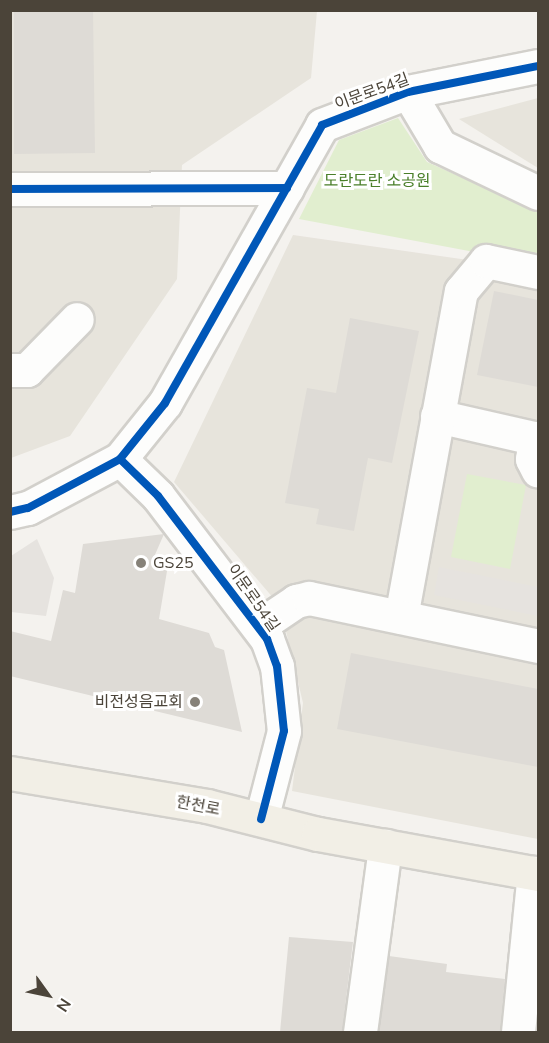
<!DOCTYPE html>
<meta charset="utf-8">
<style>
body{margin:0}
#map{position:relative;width:549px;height:1043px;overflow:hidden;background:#f4f2ee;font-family:"Nunito Sans","Noto Sans KR",sans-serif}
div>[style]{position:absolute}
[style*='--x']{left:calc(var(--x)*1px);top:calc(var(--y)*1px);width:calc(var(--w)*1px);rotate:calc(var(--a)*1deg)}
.residential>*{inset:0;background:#e7e4dc}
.green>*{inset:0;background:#e1eecf}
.parking>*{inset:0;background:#e6e3df}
.building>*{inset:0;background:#dedbd6}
.roads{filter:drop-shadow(2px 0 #d2d0cb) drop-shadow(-2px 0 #d2d0cb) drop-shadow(0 2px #d2d0cb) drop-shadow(0 -2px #d2d0cb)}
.minor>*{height:33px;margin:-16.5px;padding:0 16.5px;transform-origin:16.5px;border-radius:16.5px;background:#fdfdfc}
.major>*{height:33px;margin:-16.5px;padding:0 16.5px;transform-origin:16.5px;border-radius:16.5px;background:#f2efe6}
.cycleway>*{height:8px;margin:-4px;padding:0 4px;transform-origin:4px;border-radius:4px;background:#0057b8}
.dots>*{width:16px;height:16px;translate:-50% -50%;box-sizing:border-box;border:3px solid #fff;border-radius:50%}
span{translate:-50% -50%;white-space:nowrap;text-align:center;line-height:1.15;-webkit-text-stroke:6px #fff;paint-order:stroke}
.street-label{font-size:16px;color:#4b4439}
.park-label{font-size:16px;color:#4a7f2a}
.poi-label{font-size:16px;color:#4b4439}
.left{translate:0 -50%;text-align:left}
.right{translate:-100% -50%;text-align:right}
.frame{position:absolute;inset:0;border:12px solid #4b4439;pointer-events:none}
.north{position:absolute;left:18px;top:965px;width:60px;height:60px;-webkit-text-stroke:4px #fff;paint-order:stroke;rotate:123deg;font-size:16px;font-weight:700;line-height:24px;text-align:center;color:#4b4439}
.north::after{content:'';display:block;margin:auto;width:21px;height:27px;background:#4b4439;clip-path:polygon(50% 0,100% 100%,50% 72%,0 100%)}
</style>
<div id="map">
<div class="residential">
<i style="clip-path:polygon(11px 11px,317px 11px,311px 78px,182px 165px,177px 279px,70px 436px,11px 458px)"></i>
<i style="clip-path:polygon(538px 98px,538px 168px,459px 119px)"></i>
<i style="clip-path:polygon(293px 235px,538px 270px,538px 839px,292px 791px,303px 703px,280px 606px,174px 482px)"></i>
</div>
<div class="green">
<i style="clip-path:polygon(398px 118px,427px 162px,538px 211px,538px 264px,299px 219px,339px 140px)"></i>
<i style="clip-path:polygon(467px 474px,526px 485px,510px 569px,451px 557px)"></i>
</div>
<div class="parking">
<i style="clip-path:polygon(37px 539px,54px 578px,46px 616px,11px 612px,11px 556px)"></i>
<i style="clip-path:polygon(439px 567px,538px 587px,538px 616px,434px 595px)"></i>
</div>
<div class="building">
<i style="clip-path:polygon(14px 10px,93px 10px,95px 153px,14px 154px)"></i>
<i style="clip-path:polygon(494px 291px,538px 300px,538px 387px,477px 375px)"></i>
<i style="clip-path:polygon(350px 318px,419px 331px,392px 463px,368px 458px,354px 531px,316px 524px,319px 509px,285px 503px,307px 388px,336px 393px)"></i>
<i style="clip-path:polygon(164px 534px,154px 557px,168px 565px,159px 619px,209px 633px,215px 647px,224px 650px,242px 732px,10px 676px,10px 631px,51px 641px,63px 590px,75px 593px,83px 544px)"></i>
<i style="clip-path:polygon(351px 653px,538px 689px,538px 767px,337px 729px)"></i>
<i style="clip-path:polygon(289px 937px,353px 942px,342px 1032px,280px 1032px)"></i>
<i style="clip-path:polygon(389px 956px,447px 964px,446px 972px,505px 979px,500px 1032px,379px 1032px)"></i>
</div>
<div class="roads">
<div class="minor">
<i style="--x:408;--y:92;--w:63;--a:59.3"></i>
<i style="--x:440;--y:146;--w:109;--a:25.6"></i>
<i style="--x:10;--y:189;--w:277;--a:-0.2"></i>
<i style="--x:10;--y:370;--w:17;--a:0"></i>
<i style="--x:27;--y:370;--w:71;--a:-45.6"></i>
<i style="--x:437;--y:416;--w:104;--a:12.8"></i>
<i style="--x:535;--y:438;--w:21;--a:98"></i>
<i style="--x:532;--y:459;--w:13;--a:63"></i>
<i style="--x:120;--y:459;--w:53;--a:44.2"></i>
<i style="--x:158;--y:496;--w:180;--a:52.7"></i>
<i style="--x:267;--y:639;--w:29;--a:70"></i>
<i style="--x:277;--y:666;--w:65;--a:83.9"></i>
<i style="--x:284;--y:731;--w:91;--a:104.6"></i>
<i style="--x:10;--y:512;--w:18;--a:-13"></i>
<i style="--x:28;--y:508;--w:104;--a:-28"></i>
<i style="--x:120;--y:459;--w:72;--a:-51.2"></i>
<i style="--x:165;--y:403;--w:319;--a:-60.5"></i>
<i style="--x:322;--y:125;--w:92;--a:-21"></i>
<i style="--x:408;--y:92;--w:133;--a:-11.3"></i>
<i style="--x:401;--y:617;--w:331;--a:-79.6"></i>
<i style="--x:461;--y:291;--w:39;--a:-50"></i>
<i style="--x:486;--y:261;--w:53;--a:11.9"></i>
<i style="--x:259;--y:626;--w:45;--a:-34"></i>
<i style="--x:296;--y:601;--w:13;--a:-13"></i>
<i style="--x:309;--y:598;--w:234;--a:11.8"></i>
<i style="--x:360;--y:1032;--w:188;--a:-82.3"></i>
<i style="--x:518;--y:1032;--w:160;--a:-84.3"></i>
</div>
<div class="major">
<i style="--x:10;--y:773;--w:200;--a:9.5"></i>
<i style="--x:207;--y:806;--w:114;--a:14.2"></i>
<i style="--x:318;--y:834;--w:224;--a:10.3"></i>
</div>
</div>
<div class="cycleway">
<i style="--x:10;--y:189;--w:277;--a:-0.2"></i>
<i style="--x:120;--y:459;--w:53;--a:44.2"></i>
<i style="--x:158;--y:496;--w:180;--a:52.7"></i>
<i style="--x:267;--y:639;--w:29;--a:70"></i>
<i style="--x:277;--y:666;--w:65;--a:83.9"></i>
<i style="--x:284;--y:731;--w:91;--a:104.6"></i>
<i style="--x:10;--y:512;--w:18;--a:-13"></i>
<i style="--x:28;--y:508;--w:104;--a:-28"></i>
<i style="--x:120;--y:459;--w:72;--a:-51.2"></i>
<i style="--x:165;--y:403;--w:319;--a:-60.5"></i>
<i style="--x:322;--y:125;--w:92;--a:-21"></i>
<i style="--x:408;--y:92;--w:133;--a:-11.3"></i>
</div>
<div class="dots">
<i style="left:141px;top:563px;background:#868178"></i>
<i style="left:195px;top:702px;background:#868178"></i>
</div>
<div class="street-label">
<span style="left:372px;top:92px;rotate:-20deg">이문로54길</span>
<span style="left:253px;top:598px;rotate:55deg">이문로54길</span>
<span style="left:198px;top:806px;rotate:11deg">한천로</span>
</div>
<div class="park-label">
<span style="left:377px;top:181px">도란도란 소공원</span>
</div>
<div class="poi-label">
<span class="left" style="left:153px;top:563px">GS25</span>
<span class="right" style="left:183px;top:702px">비전성음교회</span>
</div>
<div class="frame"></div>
<div class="north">N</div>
</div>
